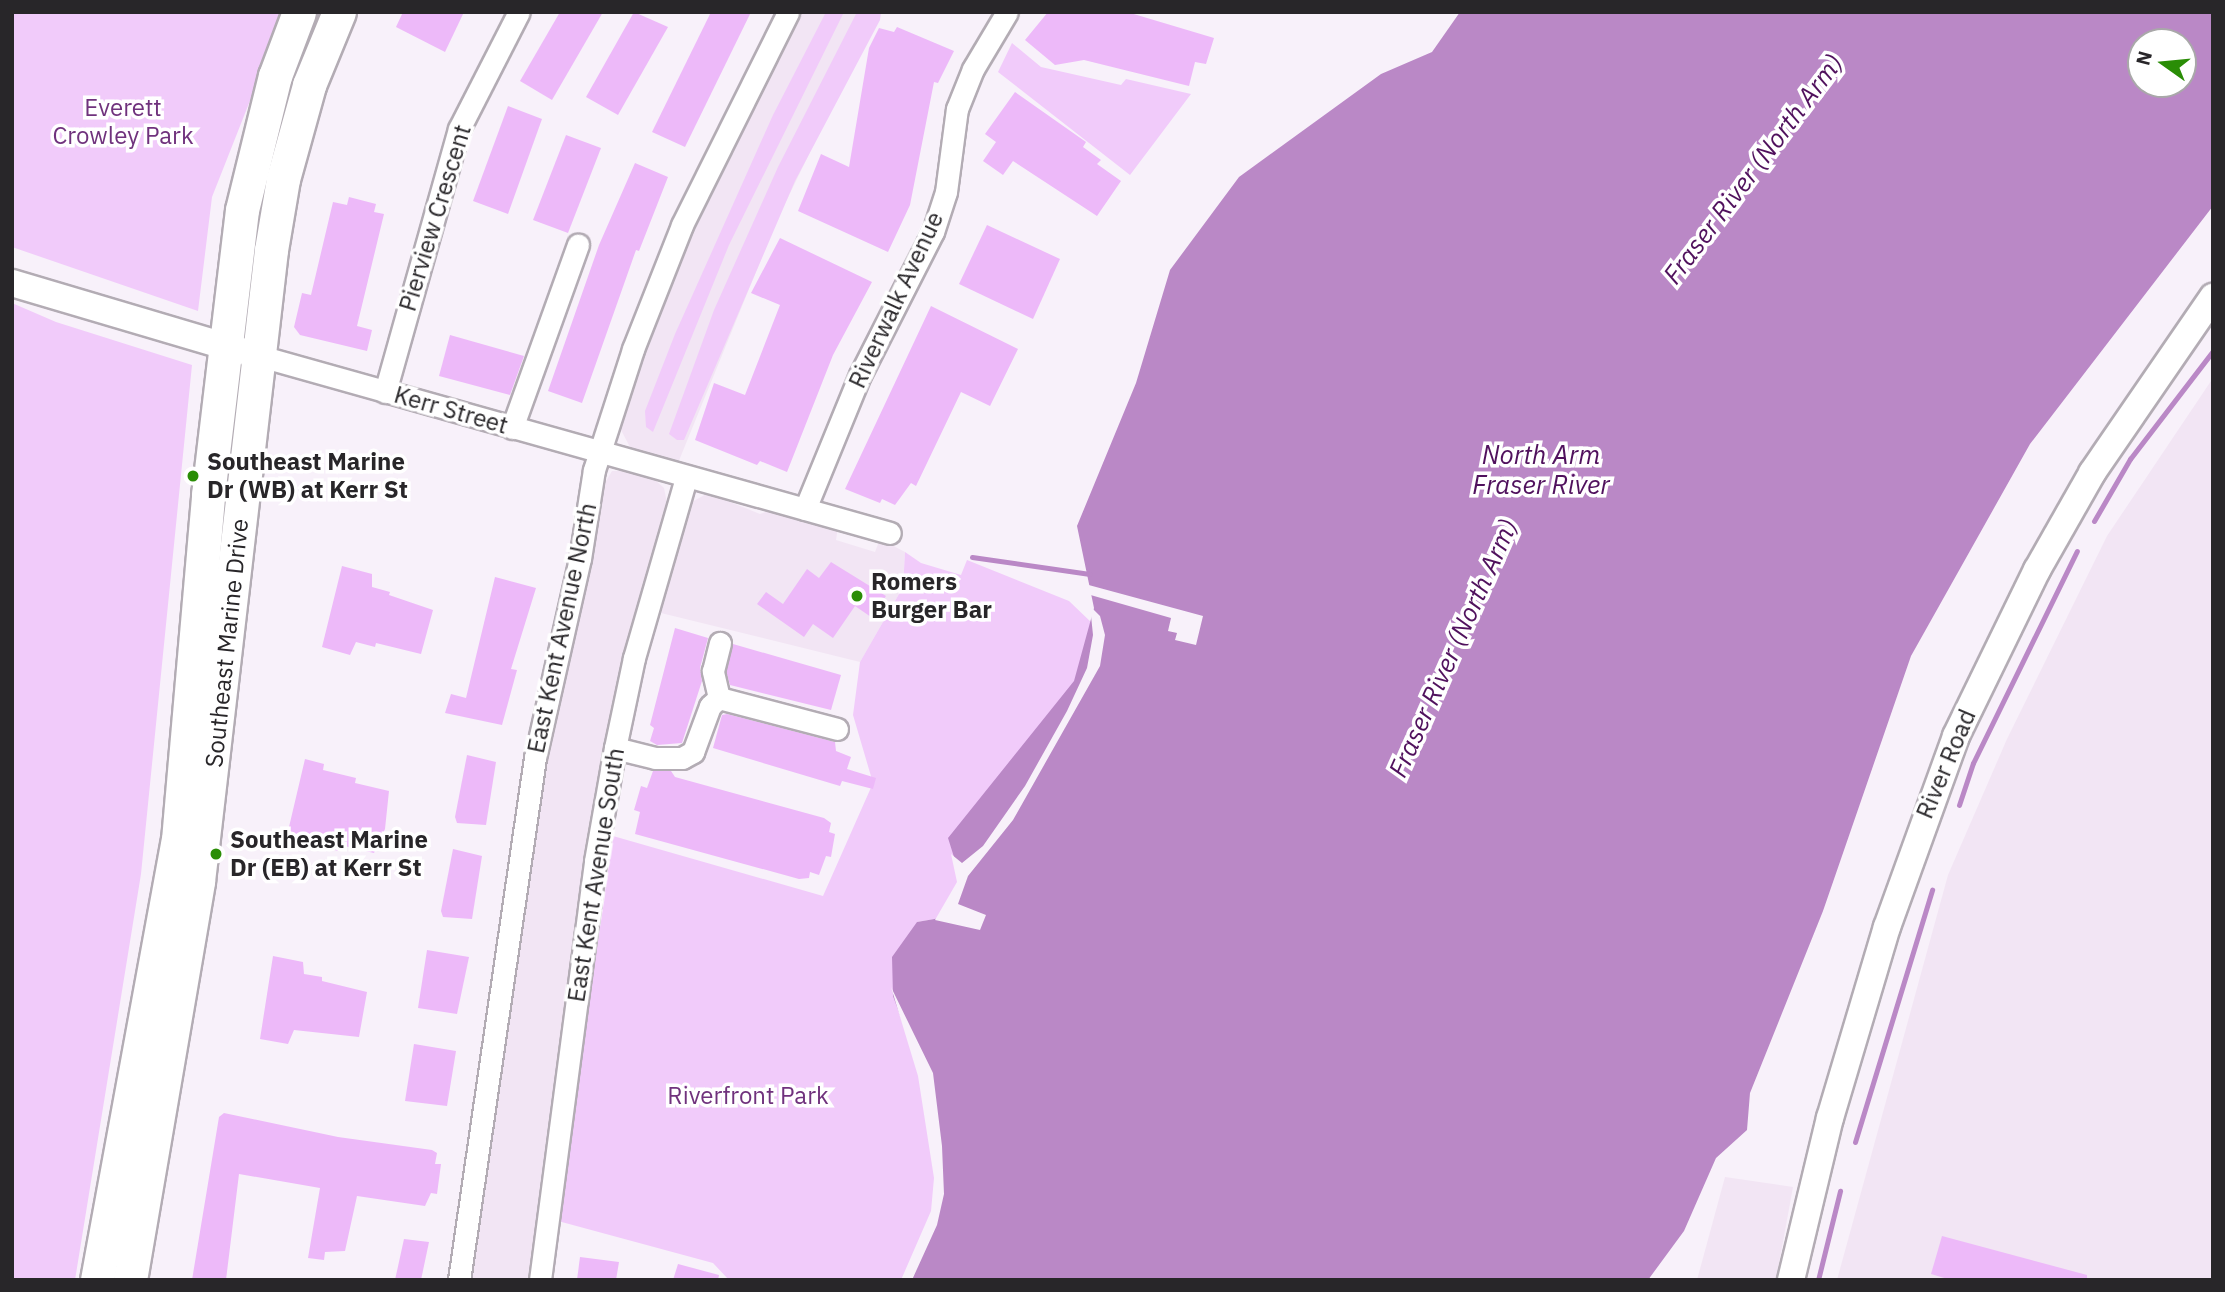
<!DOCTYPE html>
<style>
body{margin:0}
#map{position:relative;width:2225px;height:1292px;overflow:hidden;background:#f8f1fa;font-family:"IBM Plex Sans",sans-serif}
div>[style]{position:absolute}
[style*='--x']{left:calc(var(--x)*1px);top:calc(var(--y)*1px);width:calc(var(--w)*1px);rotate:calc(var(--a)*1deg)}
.built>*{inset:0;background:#f2e5f4}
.green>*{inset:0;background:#f1cbfa}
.water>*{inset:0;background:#ba88c6}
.pier>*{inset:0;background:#f8f1fa}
.stream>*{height:5px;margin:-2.5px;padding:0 2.5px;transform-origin:2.5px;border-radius:2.5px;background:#ba88c6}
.building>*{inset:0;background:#edb9f9}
.roads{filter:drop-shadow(2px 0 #b3acb4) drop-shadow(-2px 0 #b3acb4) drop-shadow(0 2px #b3acb4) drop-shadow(0 -2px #b3acb4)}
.minor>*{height:21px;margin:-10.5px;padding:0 10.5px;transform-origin:10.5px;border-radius:10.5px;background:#fff}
.tertiary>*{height:26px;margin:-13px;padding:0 13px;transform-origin:13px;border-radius:13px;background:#fff}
.primary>*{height:33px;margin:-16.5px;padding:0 16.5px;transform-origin:16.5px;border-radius:16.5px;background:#fff}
.dots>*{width:19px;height:19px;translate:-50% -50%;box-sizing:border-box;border:4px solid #fff;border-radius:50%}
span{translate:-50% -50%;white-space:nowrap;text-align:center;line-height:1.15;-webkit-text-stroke:7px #fff;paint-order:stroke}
.park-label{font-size:24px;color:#70327d}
.street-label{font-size:24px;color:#282629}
.poi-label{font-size:24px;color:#282629;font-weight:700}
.left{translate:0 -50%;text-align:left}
.water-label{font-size:26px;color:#50115d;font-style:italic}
.frame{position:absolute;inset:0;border:14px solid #282629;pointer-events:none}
.north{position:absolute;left:2127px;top:28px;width:70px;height:70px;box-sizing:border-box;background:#fff;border:2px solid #a9a8a9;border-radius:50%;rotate:285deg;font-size:19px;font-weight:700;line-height:28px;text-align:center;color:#282629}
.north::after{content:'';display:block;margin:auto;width:24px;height:32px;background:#2a8d06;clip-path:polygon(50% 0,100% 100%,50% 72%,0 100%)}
</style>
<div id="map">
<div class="built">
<i style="clip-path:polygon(799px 12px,878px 12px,778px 218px,678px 463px,631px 449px,621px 430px,662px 301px,738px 132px)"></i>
<i style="clip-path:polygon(2213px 378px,2213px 1280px,1837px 1280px,1948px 875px,2007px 739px,2107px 536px)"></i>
<i style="clip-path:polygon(612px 471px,627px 471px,655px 480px,664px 488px,667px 503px,623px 664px,597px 790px,528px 1280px,471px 1280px,540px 795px,588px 574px,599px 493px)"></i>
<i style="clip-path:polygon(708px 493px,760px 514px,772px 510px,838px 527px,836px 540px,875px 552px,880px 539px,905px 552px,903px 587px,860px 662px,661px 613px,692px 502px)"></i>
<i style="clip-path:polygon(1725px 1177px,1793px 1187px,1776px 1280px,1697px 1280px)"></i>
</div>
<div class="green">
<i style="clip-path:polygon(12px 12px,285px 12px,212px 197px,198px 311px,12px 247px)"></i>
<i style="clip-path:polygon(826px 12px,844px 12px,729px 245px,653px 432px,646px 427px,645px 411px,675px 334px,773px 115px)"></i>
<i style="clip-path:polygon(857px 12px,881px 12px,880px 20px,795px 181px,684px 440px,677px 440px,669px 434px,714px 310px,778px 167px)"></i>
<i style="clip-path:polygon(1012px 43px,1041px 67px,1121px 85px,1126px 79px,1191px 94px,1130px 175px,998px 72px)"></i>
<i style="clip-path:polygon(12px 303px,56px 322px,192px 365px,141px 874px,75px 1280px,12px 1280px)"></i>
<i style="clip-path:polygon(905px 552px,921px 563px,961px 575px,967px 560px,1069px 601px,1093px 624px,1087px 668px,957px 889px,940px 918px,917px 922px,922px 1075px,936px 1175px,934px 1212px,905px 1280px,729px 1280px,713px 1263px,558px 1221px,613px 836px,823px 896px,873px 783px,853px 715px,860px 662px,903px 587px)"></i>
</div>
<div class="water">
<i style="clip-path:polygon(evenodd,1460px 12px,2213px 12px,2213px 206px,2030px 444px,1911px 656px,1823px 911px,1750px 1093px,1747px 1130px,1716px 1158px,1684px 1231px,1648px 1280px,905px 1280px,934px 1212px,936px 1175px,922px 1075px,893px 996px,892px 957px,917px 922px,940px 918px,957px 889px,959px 873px,948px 838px,1074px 681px,1094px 608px,1077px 526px,1136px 383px,1170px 270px,1239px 177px,1381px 74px,1432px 52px,1460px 12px,2141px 42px,2183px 42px,2183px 84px,2141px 84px,2141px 42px)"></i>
</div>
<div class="pier">
<i style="clip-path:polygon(1085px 584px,1203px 616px,1196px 645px,1175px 640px,1177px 633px,1168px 631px,1171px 618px,1087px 594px)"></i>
<i style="clip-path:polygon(1090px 606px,1100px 616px,1105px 635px,1100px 666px,1013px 820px,968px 876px,958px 904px,986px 915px,980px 930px,935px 920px,957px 882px,951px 854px,962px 863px,983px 846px,1025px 786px,1067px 711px,1087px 668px,1093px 635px)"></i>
<i style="clip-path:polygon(891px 987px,933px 1073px,942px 1146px,944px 1194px,937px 1225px,912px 1280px,901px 1280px,931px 1211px,934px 1178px,918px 1076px)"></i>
</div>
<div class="stream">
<i style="--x:2094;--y:521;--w:72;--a:-59.9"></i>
<i style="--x:2130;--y:459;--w:136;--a:-52.5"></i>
<i style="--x:972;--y:557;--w:119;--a:8.2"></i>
<i style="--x:1959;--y:805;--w:44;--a:-71.6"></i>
<i style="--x:1973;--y:763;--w:236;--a:-63.9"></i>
<i style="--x:1855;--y:1142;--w:264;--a:-73"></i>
<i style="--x:1818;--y:1280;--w:92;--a:-76.1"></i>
</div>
<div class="building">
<i style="clip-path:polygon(403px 12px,464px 12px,445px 52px,396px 27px)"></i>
<i style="clip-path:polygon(560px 12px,603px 12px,552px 100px,520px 81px)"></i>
<i style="clip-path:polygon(634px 12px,668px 27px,618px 115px,586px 97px)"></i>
<i style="clip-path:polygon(711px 12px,751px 12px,685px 147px,652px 132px)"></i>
<i style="clip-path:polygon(1048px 12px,1127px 12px,1214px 38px,1206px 64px,1195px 62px,1189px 86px,1084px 60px,1055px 65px,1025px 40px)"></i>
<i style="clip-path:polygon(897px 27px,954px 51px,938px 83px,934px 82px,910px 205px,888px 252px,798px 211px,821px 154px,849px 167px,869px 48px,879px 28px,894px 32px)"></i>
<i style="clip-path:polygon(1015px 92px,1086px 142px,1083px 147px,1101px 160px,1097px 164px,1121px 181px,1097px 216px,1013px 161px,1003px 175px,983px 161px,996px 142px,985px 134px)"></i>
<i style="clip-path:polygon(508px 106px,542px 119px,508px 214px,473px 201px)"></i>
<i style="clip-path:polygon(566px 135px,601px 148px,568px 233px,533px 220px)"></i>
<i style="clip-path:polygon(635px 163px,668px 177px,639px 251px,636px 250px,582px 403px,548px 391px,599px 245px)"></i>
<i style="clip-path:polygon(349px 197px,376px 204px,374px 212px,384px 214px,357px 326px,372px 330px,367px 351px,300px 335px,294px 327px,302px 293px,311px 295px,333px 202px,347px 205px)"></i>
<i style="clip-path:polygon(987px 225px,1060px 259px,1033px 319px,959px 284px)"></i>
<i style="clip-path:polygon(780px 238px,872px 282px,833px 355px,787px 472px,760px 461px,757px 465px,695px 440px,714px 383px,745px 395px,780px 305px,751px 293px)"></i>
<i style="clip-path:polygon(931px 306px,1018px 349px,990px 406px,961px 392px,916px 486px,911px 483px,895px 505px,882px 499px,880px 503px,845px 489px)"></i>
<i style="clip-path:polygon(450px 335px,524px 356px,510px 395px,439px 376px)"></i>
<i style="clip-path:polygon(831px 562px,886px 596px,871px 617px,855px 606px,833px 638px,813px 624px,804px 637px,757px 604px,766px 592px,783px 604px,807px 569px,819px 578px)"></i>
<i style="clip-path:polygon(342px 566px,372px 574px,372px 587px,390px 592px,389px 595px,433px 610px,421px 654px,376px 643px,375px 647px,356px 642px,350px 655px,322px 647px)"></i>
<i style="clip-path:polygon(495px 577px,536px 588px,511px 669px,517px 670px,502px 725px,445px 713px,451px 694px,466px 698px)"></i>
<i style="clip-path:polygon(675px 628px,708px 638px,700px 668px,702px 681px,682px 743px,657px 745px,650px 741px,654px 728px,650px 725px)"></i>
<i style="clip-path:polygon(733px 644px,841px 675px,831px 710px,730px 685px,726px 671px)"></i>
<i style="clip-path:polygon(727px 714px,835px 742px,836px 751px,851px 757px,847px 769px,876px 778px,873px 789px,842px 781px,840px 786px,713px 748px,722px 715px)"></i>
<i style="clip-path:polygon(467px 755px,496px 762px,486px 825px,457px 823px,455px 817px)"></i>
<i style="clip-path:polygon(305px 759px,324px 764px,323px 770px,356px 778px,355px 783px,389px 791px,385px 829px,374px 853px,340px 845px,339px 851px,305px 843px,304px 848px,285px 844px)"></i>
<i style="clip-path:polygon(653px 771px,671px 771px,675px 777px,824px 818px,831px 823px,829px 832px,835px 834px,831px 857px,826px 856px,819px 875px,810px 872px,809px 878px,799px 879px,635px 834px,640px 812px,634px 810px,641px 786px,647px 788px)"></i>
<i style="clip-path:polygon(453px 849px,482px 856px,472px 919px,443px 917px,441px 911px)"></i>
<i style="clip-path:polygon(427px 950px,469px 957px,457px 1014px,418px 1008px)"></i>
<i style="clip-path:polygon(273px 956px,303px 962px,304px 974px,322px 977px,322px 981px,367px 992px,359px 1037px,294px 1030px,288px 1044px,260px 1039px)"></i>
<i style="clip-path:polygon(414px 1044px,456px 1051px,447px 1106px,405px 1101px)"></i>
<i style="clip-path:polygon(224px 1113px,338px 1137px,432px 1150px,437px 1153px,435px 1164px,441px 1164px,437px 1194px,431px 1193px,425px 1206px,357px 1196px,345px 1251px,325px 1252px,324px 1260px,308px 1258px,320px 1188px,239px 1174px,226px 1280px,192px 1280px,219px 1117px)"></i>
<i style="clip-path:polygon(1942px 1236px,2087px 1275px,2087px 1280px,1951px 1280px,1931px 1274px)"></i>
<i style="clip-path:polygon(404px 1239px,429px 1242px,421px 1280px,395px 1280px)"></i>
<i style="clip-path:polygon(580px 1257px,619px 1262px,616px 1280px,577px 1280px)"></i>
<i style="clip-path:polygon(678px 1264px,719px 1275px,718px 1280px,673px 1280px)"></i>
</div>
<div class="roads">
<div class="minor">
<i style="--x:260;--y:356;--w:654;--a:15.69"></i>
<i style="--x:385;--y:392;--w:273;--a:-74.3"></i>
<i style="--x:459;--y:129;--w:131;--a:-62.9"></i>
<i style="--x:512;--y:428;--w:195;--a:-70.2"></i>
<i style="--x:805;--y:509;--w:145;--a:-67.7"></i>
<i style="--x:860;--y:375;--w:161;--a:-63"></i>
<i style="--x:933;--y:232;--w:42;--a:-72"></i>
<i style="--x:946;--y:192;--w:84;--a:-82.5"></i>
<i style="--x:957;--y:109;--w:43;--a:-68.2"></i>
<i style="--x:973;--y:69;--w:66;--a:-59.2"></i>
<i style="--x:719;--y:698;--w:28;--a:-103"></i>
<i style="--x:713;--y:671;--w:29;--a:-76"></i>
<i style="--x:615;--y:748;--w:41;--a:14"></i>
<i style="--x:655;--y:758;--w:27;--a:0"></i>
<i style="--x:682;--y:758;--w:13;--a:-29"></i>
<i style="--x:693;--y:752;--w:49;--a:-69.7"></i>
<i style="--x:710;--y:706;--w:12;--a:-42"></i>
<i style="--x:719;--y:698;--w:122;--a:14.7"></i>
<i style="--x:459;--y:1280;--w:528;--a:-81.72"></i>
<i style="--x:535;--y:758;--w:204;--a:-77.3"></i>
<i style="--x:580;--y:559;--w:90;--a:-81.1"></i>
<i style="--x:594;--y:470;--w:127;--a:-72.1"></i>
<i style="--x:633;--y:349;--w:133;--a:-68.4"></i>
<i style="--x:682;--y:225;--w:238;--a:-63.5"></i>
<i style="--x:540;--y:1280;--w:423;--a:-82.5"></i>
<i style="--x:595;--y:861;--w:115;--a:-80"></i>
<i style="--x:615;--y:748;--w:92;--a:-78.1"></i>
<i style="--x:634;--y:658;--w:187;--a:-73.9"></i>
</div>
<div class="tertiary">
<i style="--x:12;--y:283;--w:240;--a:16.5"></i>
<i style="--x:1791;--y:1280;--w:167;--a:-76.5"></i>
<i style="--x:1830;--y:1118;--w:199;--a:-73.4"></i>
<i style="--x:1887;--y:927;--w:203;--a:-70.1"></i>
<i style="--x:1956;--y:736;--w:185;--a:-64"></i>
<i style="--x:2037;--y:570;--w:112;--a:-60.4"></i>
<i style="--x:2092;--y:473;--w:214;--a:-55.5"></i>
</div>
<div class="primary">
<i style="--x:97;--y:1280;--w:447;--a:-79.6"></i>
<i style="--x:178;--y:840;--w:346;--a:-85"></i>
<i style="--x:208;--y:495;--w:287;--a:-83.2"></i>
<i style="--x:242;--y:210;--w:138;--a:-76.2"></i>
<i style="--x:275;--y:76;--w:68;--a:-69.4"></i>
<i style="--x:130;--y:1280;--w:405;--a:-80.3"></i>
<i style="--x:198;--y:881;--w:635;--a:-83.4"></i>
<i style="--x:271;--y:250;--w:72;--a:-80.4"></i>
<i style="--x:283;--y:179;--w:98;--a:-74.5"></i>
<i style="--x:309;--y:85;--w:79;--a:-67.7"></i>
</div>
</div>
<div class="dots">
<i style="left:193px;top:476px;background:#2a8d06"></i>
<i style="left:857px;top:596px;background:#2a8d06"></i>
<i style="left:216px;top:854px;background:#2a8d06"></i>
</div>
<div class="park-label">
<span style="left:123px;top:122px">Everett<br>Crowley Park</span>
<span style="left:748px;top:1096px">Riverfront Park</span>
</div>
<div class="street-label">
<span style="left:435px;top:218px;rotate:-73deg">Pierview Crescent</span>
<span style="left:896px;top:300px;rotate:-65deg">Riverwalk Avenue</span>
<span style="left:451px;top:410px;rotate:16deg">Kerr Street</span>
<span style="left:562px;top:628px;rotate:-78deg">East Kent Avenue North</span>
<span style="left:227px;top:643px;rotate:-84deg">Southeast Marine Drive</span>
<span style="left:1946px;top:764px;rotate:-67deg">River Road</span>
<span style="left:596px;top:875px;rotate:-81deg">East Kent Avenue South</span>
</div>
<div class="poi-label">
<span class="left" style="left:207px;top:476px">Southeast Marine<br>Dr (WB) at Kerr St</span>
<span class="left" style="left:871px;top:596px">Romers<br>Burger Bar</span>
<span class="left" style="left:230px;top:854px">Southeast Marine<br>Dr (EB) at Kerr St</span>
</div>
<div class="water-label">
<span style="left:1753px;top:169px;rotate:-53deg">Fraser River (North Arm)</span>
<span style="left:1541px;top:470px">North Arm<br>Fraser River</span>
<span style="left:1453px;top:648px;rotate:-66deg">Fraser River (North Arm)</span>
</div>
<div class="frame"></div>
<div class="north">N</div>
</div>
